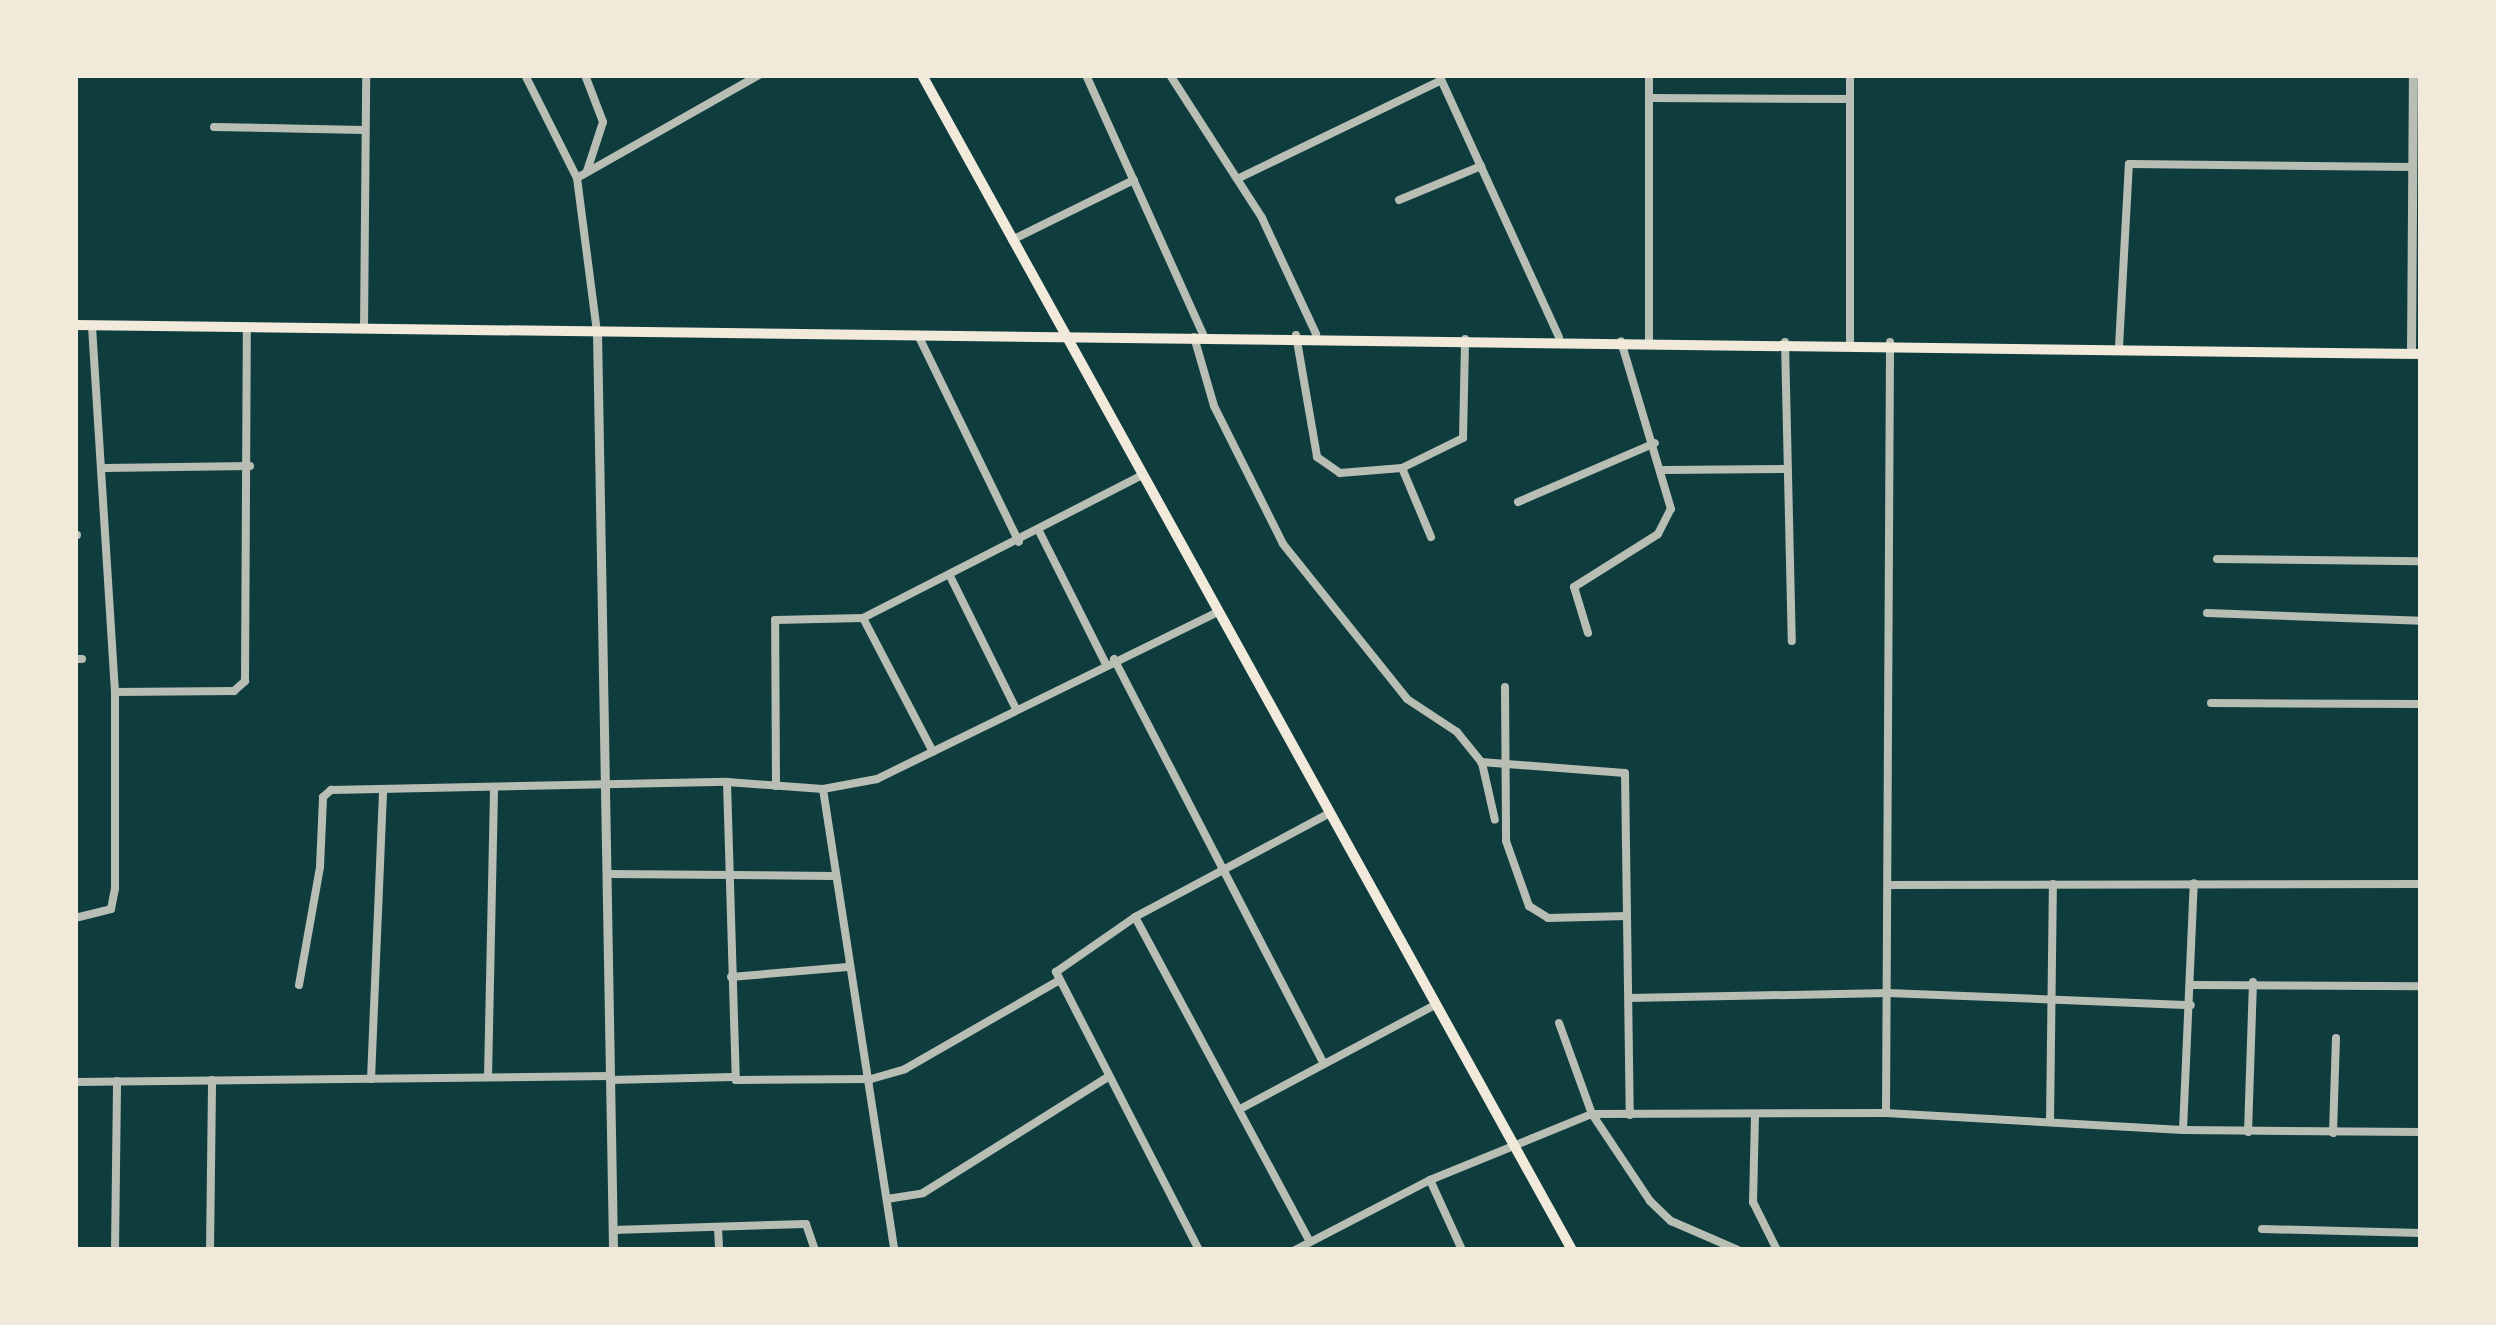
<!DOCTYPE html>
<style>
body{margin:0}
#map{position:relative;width:2496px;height:1325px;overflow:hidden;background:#0f3d3e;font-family:"Source Serif 4",serif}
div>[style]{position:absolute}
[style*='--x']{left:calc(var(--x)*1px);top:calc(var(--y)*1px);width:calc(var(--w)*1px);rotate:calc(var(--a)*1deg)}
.minor>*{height:8px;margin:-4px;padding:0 4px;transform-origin:4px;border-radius:4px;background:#b8beb3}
.tertiary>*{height:9px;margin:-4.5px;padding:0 4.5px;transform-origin:4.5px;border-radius:4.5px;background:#b8beb3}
.secondary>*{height:10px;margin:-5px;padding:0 5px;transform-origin:5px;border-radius:5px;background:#f1e9da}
span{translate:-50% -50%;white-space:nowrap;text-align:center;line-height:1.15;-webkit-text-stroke:10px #f1e9da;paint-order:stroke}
.frame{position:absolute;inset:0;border:78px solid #f1e9da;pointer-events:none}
</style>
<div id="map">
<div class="minor">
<i style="--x:525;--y:75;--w:115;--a:63.2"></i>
<i style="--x:577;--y:178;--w:154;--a:82.6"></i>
<i style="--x:585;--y:75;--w:50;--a:69"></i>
<i style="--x:603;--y:122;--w:52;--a:108.1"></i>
<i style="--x:1086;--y:75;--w:289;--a:65.7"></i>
<i style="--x:1170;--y:75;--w:170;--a:57.2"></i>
<i style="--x:1262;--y:218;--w:128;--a:65"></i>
<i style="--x:1439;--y:75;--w:288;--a:65.4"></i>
<i style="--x:1850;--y:75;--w:266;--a:90"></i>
<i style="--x:1649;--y:98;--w:201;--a:0.3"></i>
<i style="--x:214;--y:127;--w:150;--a:1.1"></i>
<i style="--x:577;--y:178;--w:209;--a:-29.5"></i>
<i style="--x:1237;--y:179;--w:225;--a:-25.8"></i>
<i style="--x:1399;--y:200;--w:89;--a:-22.5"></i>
<i style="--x:1012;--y:240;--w:136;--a:-26.2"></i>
<i style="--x:364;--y:329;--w:254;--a:-89.5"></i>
<i style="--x:918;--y:335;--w:230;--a:64"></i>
<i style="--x:1296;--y:335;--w:124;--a:80.2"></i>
<i style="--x:1317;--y:457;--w:28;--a:35"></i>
<i style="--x:1340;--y:473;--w:62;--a:-4.6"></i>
<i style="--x:1402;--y:468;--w:68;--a:-26.2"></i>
<i style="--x:1463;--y:438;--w:99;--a:-88.8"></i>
<i style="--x:1194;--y:337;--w:72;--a:73.8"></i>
<i style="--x:1214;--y:406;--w:154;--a:63.4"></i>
<i style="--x:1283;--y:544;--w:198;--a:51.3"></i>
<i style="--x:1407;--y:699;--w:60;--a:33.4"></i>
<i style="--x:1457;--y:732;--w:38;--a:51"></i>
<i style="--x:1481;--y:762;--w:144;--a:4.4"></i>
<i style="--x:1625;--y:773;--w:342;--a:89.2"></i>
<i style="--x:1649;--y:340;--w:265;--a:-90"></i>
<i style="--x:1785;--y:342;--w:299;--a:88.7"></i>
<i style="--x:2119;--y:347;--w:183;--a:-86.9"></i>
<i style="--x:2129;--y:164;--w:283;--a:0.6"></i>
<i style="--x:105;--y:468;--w:145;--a:-0.8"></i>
<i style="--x:1402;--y:468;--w:75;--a:67.2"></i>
<i style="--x:1663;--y:470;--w:124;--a:-0.5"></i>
<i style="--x:1518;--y:502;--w:149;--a:-23.3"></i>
<i style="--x:1039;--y:531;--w:149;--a:63.3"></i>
<i style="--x:75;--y:535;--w:2;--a:0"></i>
<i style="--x:2217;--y:559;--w:204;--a:0.6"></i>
<i style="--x:950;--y:576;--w:148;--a:63.6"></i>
<i style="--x:2207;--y:613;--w:214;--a:2.1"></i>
<i style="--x:863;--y:618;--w:151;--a:62.4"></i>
<i style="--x:1588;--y:633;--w:48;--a:-106.9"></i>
<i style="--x:1574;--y:587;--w:99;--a:-32.2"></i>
<i style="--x:1658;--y:534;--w:28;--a:-63"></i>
<i style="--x:1671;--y:509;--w:175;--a:-106.6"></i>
<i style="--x:75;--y:659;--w:7;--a:0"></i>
<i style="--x:1114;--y:659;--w:456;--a:62.6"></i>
<i style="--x:1505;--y:687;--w:154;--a:89.6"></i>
<i style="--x:1506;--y:841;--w:69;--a:70.5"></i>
<i style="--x:1529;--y:906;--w:22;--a:32"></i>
<i style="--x:1548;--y:918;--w:79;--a:-1.5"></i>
<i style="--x:115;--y:692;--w:119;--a:-0.5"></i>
<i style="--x:234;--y:691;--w:15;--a:-42"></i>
<i style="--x:245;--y:681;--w:354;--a:-89.7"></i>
<i style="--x:2211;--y:703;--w:210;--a:0.3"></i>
<i style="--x:1482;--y:763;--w:58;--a:77.2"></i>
<i style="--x:727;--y:782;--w:298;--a:88.3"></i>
<i style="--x:736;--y:1080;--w:135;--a:-0.4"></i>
<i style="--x:871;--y:1079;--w:35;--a:-16"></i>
<i style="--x:905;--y:1069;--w:177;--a:-29.9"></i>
<i style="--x:776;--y:786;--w:166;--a:-90.3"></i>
<i style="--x:775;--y:620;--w:88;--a:-1.3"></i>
<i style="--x:863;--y:618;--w:310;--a:-27.1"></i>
<i style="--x:823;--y:789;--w:466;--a:81.2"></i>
<i style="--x:608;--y:874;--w:225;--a:0.5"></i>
<i style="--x:1890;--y:885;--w:531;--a:-0.11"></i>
<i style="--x:1135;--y:917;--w:369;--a:61.7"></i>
<i style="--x:75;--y:918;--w:37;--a:-14"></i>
<i style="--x:111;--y:909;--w:20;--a:-79"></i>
<i style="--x:115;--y:889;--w:197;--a:-90"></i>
<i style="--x:115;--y:692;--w:367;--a:-93.6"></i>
<i style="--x:731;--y:977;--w:117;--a:-4.9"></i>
<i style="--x:299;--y:985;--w:120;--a:-79.9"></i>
<i style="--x:320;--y:867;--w:70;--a:-87.5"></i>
<i style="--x:323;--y:797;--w:11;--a:-41"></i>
<i style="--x:331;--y:790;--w:396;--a:-1.2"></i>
<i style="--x:727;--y:782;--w:96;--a:4.2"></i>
<i style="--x:823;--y:789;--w:55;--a:-10.5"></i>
<i style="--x:877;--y:779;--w:377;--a:-26.1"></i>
<i style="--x:2193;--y:985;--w:228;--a:0.3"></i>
<i style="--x:1629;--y:998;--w:259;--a:-1.1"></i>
<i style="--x:1888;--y:993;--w:303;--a:2.3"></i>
<i style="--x:1559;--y:1023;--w:97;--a:70.1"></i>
<i style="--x:1592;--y:1114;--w:105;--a:56.3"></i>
<i style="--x:1650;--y:1201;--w:29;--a:44"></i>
<i style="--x:1671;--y:1221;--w:73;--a:23.4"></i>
<i style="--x:488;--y:1077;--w:287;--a:-88.8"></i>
<i style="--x:371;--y:1079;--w:288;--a:-87.6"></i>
<i style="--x:610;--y:1080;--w:123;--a:-1.4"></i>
<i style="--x:75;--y:1082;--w:535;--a:-0.64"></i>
<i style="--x:1240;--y:1109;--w:221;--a:-28.1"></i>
<i style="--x:1886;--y:1113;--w:771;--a:-89.7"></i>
<i style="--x:1755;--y:1115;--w:87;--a:91.3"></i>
<i style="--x:1753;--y:1202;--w:54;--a:63.4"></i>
<i style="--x:2050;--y:1122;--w:238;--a:-89.3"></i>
<i style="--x:2183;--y:1130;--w:247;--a:-87.5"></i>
<i style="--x:2248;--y:1132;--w:150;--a:-88.1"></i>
<i style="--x:2333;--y:1133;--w:95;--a:-88.2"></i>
<i style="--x:1430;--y:1180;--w:77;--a:65.4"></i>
<i style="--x:887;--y:1199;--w:36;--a:-9"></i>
<i style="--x:923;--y:1193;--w:215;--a:-32.1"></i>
<i style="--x:718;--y:1228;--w:22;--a:87"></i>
<i style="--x:2262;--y:1229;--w:159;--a:1.4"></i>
<i style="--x:613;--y:1230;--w:193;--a:-1.8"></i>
<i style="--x:806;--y:1224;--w:28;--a:71"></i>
<i style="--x:115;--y:1250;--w:169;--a:-89.3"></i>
<i style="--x:210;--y:1250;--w:170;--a:-89.3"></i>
<i style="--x:1199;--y:1250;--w:313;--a:-117.2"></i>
<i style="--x:1056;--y:972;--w:96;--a:-34.8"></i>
<i style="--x:1135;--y:917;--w:219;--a:-28.1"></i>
<i style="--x:1295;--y:1250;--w:152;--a:-27.4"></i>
<i style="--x:1430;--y:1180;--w:175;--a:-22.2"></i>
<i style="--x:1592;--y:1114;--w:294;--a:-0.2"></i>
<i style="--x:1886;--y:1113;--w:297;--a:3.3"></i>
<i style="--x:2183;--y:1130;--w:238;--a:0.5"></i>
</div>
<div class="tertiary">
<i style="--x:597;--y:331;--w:919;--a:89"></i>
<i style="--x:2411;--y:353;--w:278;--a:-89.6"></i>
</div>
<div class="secondary">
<i style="--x:922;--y:75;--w:1343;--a:61.05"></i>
<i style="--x:75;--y:325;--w:2346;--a:0.71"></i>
</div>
<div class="frame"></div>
</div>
